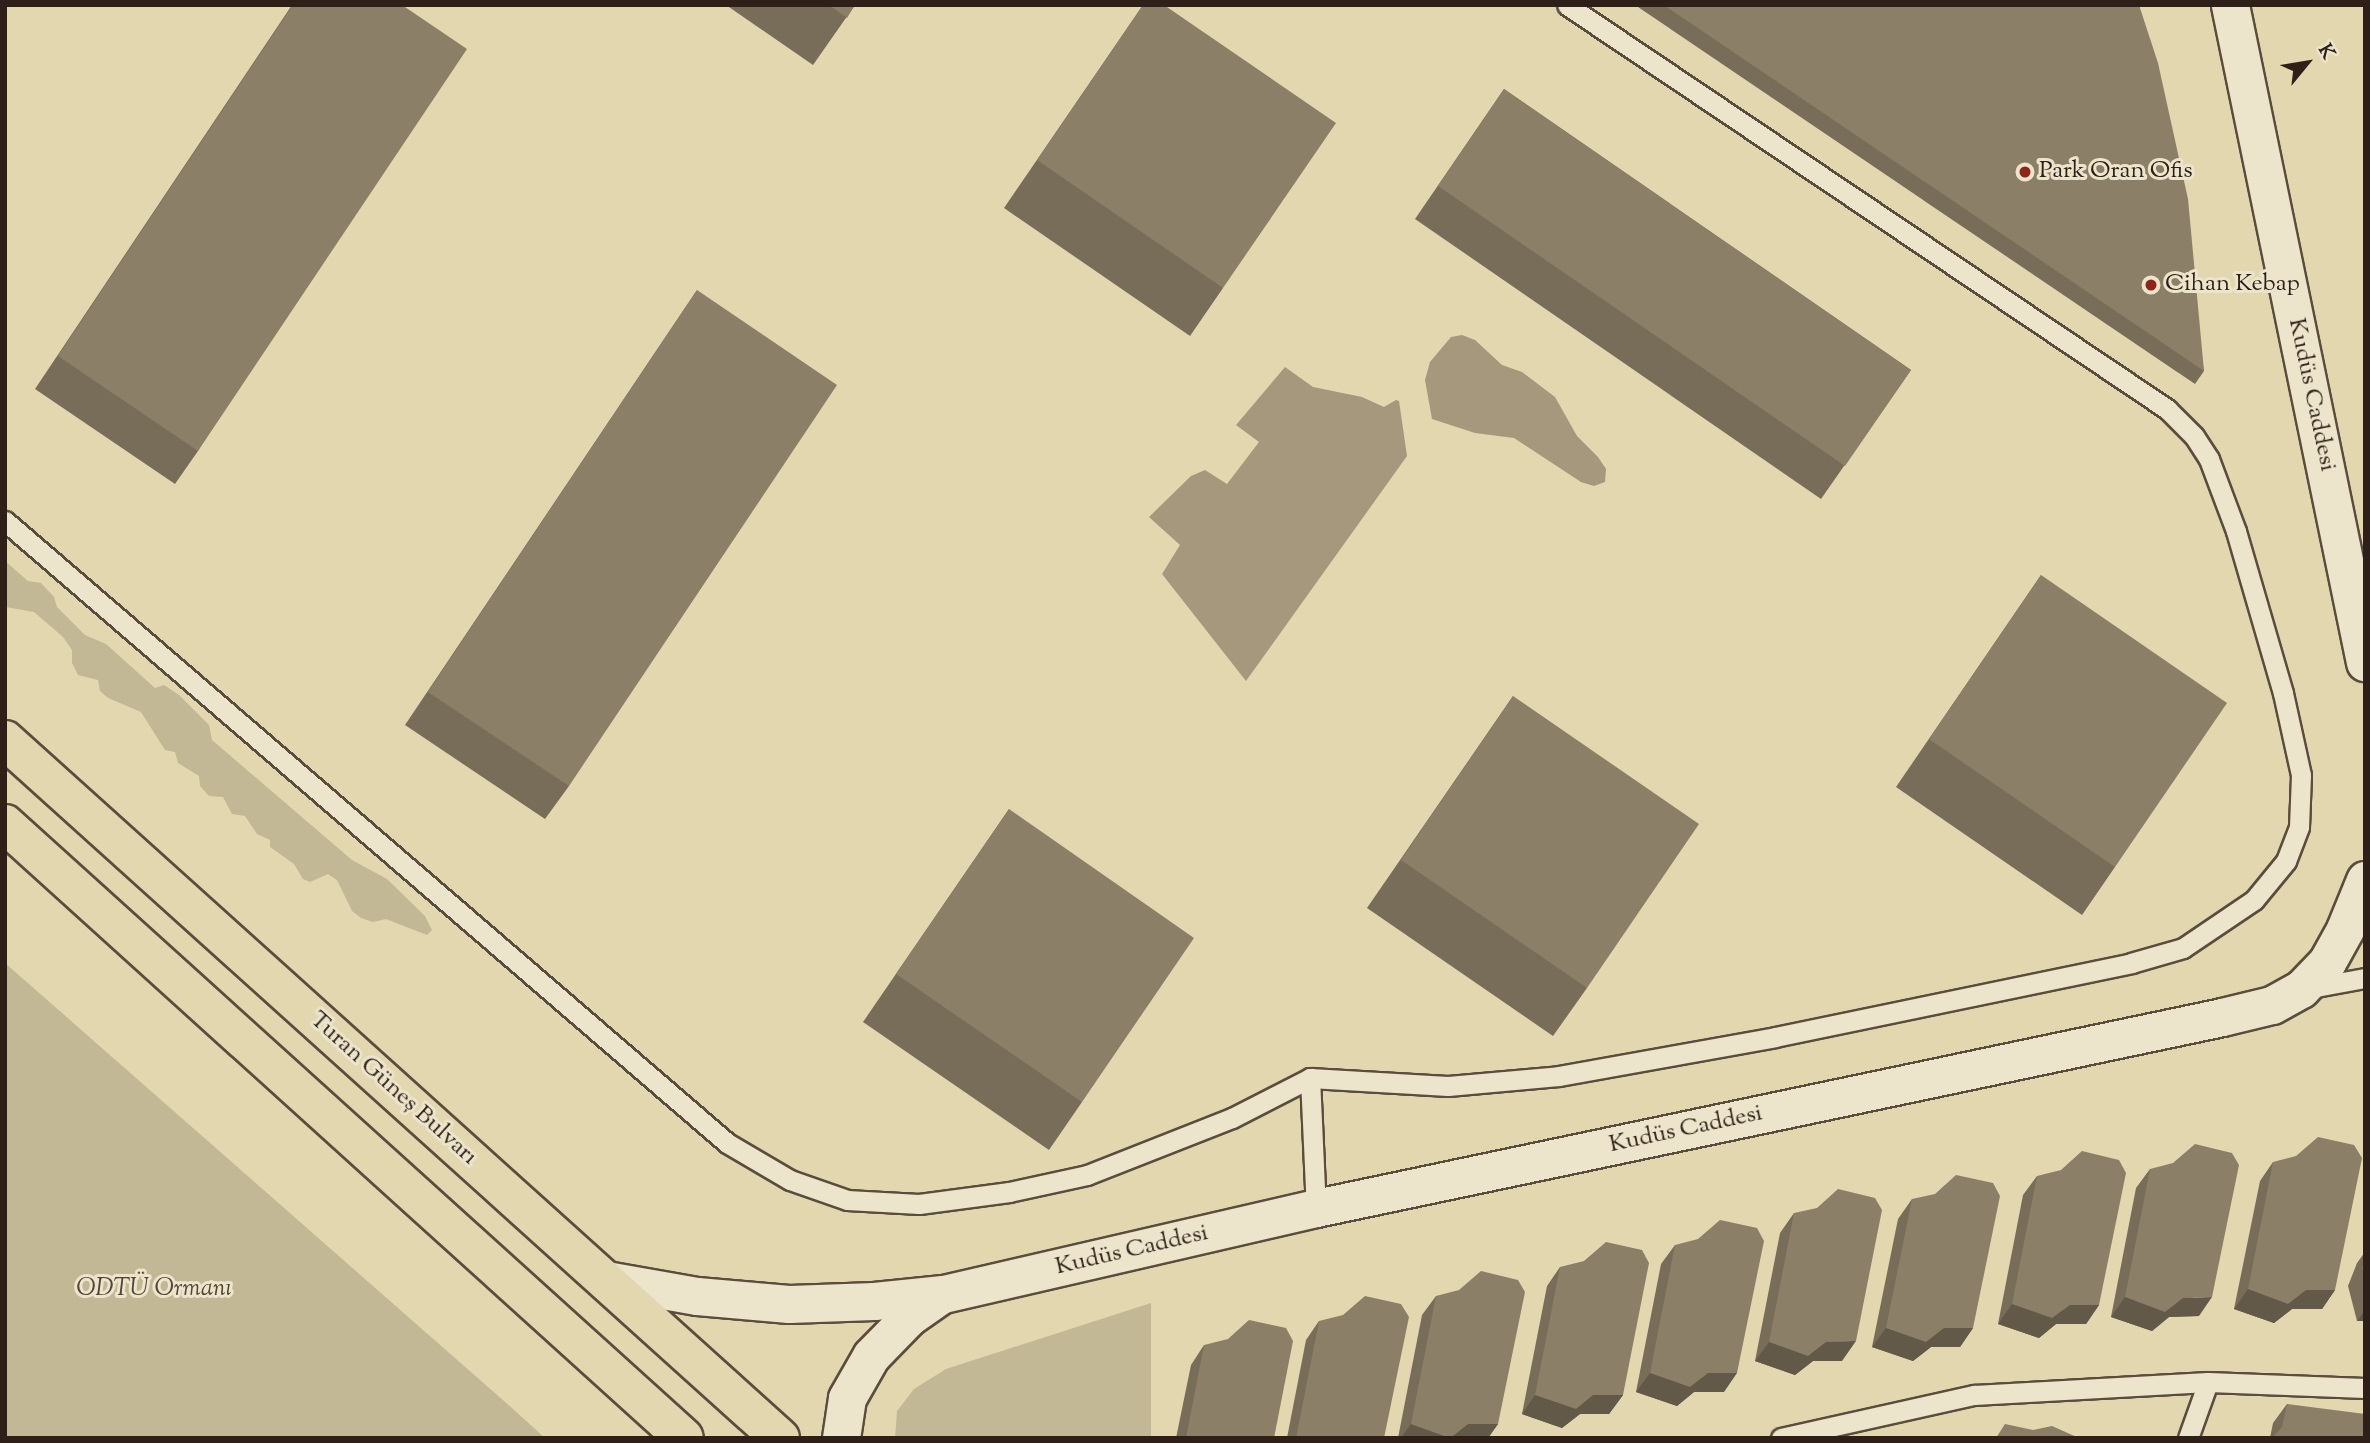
<!DOCTYPE html>
<meta charset="utf-8">
<style>
body{margin:0}
#map{position:relative;width:2370px;height:1443px;overflow:hidden;background:#e2d7af;font-family:"Sorts Mill Goudy",serif}
div>[style]{position:absolute}
[style*='--x']{left:calc(var(--x)*1px);top:calc(var(--y)*1px);width:calc(var(--w)*1px);rotate:calc(var(--a)*1deg)}
.green>*{inset:0;background:#c3b895}
.water>*{inset:0;background:#a5987c}
.roads{filter:drop-shadow(2px 0 #5b4d3e) drop-shadow(-2px 0 #5b4d3e) drop-shadow(0 2px #5b4d3e) drop-shadow(0 -2px #5b4d3e)}
.service>*{height:19px;margin:-9.5px;padding:0 9.5px;transform-origin:9.5px;border-radius:9.5px;background:#ece5cb}
.minor>*{height:37px;margin:-18.5px;padding:0 18.5px;transform-origin:18.5px;border-radius:18.5px;background:#ece5cb}
.primary>*{height:38px;margin:-19px;padding:0 19px;transform-origin:19px;border-radius:19px;background:#e2d7af}
.wall>*{inset:0;background:#786d59}
.shaded-wall>*{inset:0;background:#625948}
.building>*{inset:0;background:#8c7f67}
.dots>*{width:19px;height:19px;translate:-50% -50%;box-sizing:border-box;border:4px solid #ece5cb;border-radius:50%}
span{translate:-50% -50%;white-space:nowrap;text-align:center;line-height:1.15;-webkit-text-stroke:6px #ece5cb;paint-order:stroke}
.poi-label{font-size:24px;color:#2e1f18}
.left{translate:0 -50%;text-align:left}
.street-label{font-size:24px;color:#2e1f18}
.park-label{font-size:24px;color:#534537;font-style:italic}
.frame{position:absolute;inset:0;border:7px solid #2e1f18;pointer-events:none}
.north{position:absolute;left:2272px;top:28px;width:70px;height:70px;-webkit-text-stroke:5px #ece5cb;paint-order:stroke;rotate:60deg;font-size:19px;font-weight:700;line-height:28px;text-align:center;color:#2e1f18}
.north::after{content:'';display:block;margin:auto;width:24px;height:32px;background:#2e1f18;clip-path:polygon(50% 0,100% 100%,50% 72%,0 100%)}
</style>
<div id="map">
<div class="green">
<i style="clip-path:polygon(5px 561px,28px 581px,41px 583px,54px 597px,57px 607px,85px 635px,106px 644px,155px 688px,164px 685px,179px 695px,209px 725px,212px 740px,352px 860px,387px 879px,425px 916px,432px 930px,427px 935px,386px 919px,373px 922px,361px 918px,352px 911px,337px 880px,328px 874px,310px 882px,303px 879px,294px 864px,270px 847px,270px 840px,257px 834px,245px 816px,232px 814px,223px 797px,209px 796px,200px 786px,199px 776px,178px 763px,175px 752px,165px 750px,141px 712px,108px 698px,100px 691px,98px 680px,78px 675px,72px 663px,72px 650px,63px 637px,34px 612px,6px 607px)"></i>
<i style="clip-path:polygon(5px 963px,513px 1409px,545px 1438px,5px 1438px)"></i>
<i style="clip-path:polygon(1151px 1303px,1151px 1438px,895px 1438px,897px 1411px,914px 1389px,946px 1369px)"></i>
</div>
<div class="water">
<i style="clip-path:polygon(1462px 335px,1475px 340px,1502px 365px,1522px 372px,1555px 397px,1577px 436px,1598px 457px,1606px 469px,1605px 482px,1594px 486px,1581px 482px,1514px 438px,1475px 433px,1432px 419px,1425px 380px,1430px 362px,1451px 337px)"></i>
<i style="clip-path:polygon(1285px 367px,1313px 387px,1362px 397px,1384px 407px,1396px 400px,1399px 401px,1407px 456px,1246px 681px,1162px 574px,1180px 545px,1149px 517px,1191px 476px,1205px 470px,1227px 484px,1259px 442px,1236px 425px)"></i>
</div>
<div class="roads">
<div class="service">
<i style="--x:5;--y:521;--w:953;--a:40.74"></i>
<i style="--x:727;--y:1143;--w:73;--a:30.4"></i>
<i style="--x:790;--y:1180;--w:60;--a:19.3"></i>
<i style="--x:847;--y:1200;--w:72;--a:3.2"></i>
<i style="--x:919;--y:1204;--w:91;--a:-7.6"></i>
<i style="--x:1009;--y:1192;--w:80;--a:-12.3"></i>
<i style="--x:1087;--y:1175;--w:156;--a:-21.5"></i>
<i style="--x:1232;--y:1118;--w:88;--a:-27.1"></i>
<i style="--x:1310;--y:1078;--w:138;--a:3.3"></i>
<i style="--x:1448;--y:1086;--w:111;--a:-5.1"></i>
<i style="--x:1559;--y:1076;--w:219;--a:-10.2"></i>
<i style="--x:1775;--y:1037;--w:364;--a:-11.7"></i>
<i style="--x:2131;--y:963;--w:54;--a:-16.1"></i>
<i style="--x:2183;--y:948;--w:86;--a:-34.1"></i>
<i style="--x:2254;--y:900;--w:50;--a:-50.6"></i>
<i style="--x:2286;--y:861;--w:36;--a:-69"></i>
<i style="--x:2299;--y:827;--w:52;--a:-87.8"></i>
<i style="--x:2301;--y:775;--w:84;--a:-102.4"></i>
<i style="--x:2283;--y:693;--w:169;--a:-106.2"></i>
<i style="--x:2236;--y:531;--w:77;--a:-110.6"></i>
<i style="--x:2209;--y:459;--w:27;--a:-123"></i>
<i style="--x:2194;--y:436;--w:38;--a:-135"></i>
<i style="--x:2167;--y:409;--w:723;--a:-146.05"></i>
<i style="--x:2305;--y:989;--w:61;--a:-10.4"></i>
<i style="--x:1310;--y:1078;--w:130;--a:87.4"></i>
<i style="--x:1781;--y:1438;--w:198;--a:-12.6"></i>
<i style="--x:1974;--y:1395;--w:234;--a:-3.2"></i>
<i style="--x:2208;--y:1382;--w:157;--a:2.2"></i>
<i style="--x:2188;--y:1438;--w:59;--a:-70.3"></i>
</div>
<div class="minor">
<i style="--x:2230;--y:5;--w:671;--a:78.39"></i>
<i style="--x:606;--y:1280;--w:92;--a:10"></i>
<i style="--x:697;--y:1296;--w:92;--a:5"></i>
<i style="--x:789;--y:1304;--w:85;--a:-2"></i>
<i style="--x:874;--y:1301;--w:69;--a:-5.8"></i>
<i style="--x:943;--y:1294;--w:383;--a:-13"></i>
<i style="--x:1316;--y:1208;--w:926;--a:-11.9"></i>
<i style="--x:2222;--y:1017;--w:51;--a:-13.5"></i>
<i style="--x:2272;--y:1005;--w:33;--a:-29"></i>
<i style="--x:2301;--y:989;--w:37;--a:-46"></i>
<i style="--x:2327;--y:962;--w:38;--a:-61"></i>
<i style="--x:2345;--y:929;--w:53;--a:-67.8"></i>
<i style="--x:841;--y:1438;--w:40;--a:-81.5"></i>
<i style="--x:847;--y:1398;--w:48;--a:-60.3"></i>
<i style="--x:871;--y:1356;--w:54;--a:-45.7"></i>
<i style="--x:909;--y:1317;--w:37;--a:-35"></i>
</div>
<div class="primary">
<i style="--x:5;--y:740;--w:1043;--a:42.01"></i>
<i style="--x:5;--y:824;--w:915;--a:42.12"></i>
</div>
</div>
<div class="wall">
<i style="clip-path:polygon(292px 5px,402px 5px,198px 451px,175px 484px,35px 389px)"></i>
<i style="clip-path:polygon(726px 5px,855px 5px,813px 65px)"></i>
<i style="clip-path:polygon(1143px 5px,1223px 288px,1190px 336px,1004px 208px)"></i>
<i style="clip-path:polygon(1635px 5px,2139px 5px,2204px 371px,2195px 384px)"></i>
<i style="clip-path:polygon(1504px 89px,1911px 370px,1821px 499px,1415px 219px)"></i>
<i style="clip-path:polygon(697px 290px,569px 786px,545px 819px,405px 725px)"></i>
<i style="clip-path:polygon(2041px 575px,2115px 867px,2082px 915px,1896px 787px)"></i>
<i style="clip-path:polygon(1513px 696px,1587px 988px,1553px 1036px,1367px 908px)"></i>
<i style="clip-path:polygon(1009px 809px,1082px 1102px,1049px 1150px,863px 1022px)"></i>
<i style="clip-path:polygon(2273px 1162px,2335px 1290px,2322px 1309px,2292px 1309px,2274px 1323px,2234px 1309px,2260px 1181px)"></i>
<i style="clip-path:polygon(2150px 1169px,2199px 1316px,2169px 1317px,2152px 1331px,2111px 1317px,2136px 1188px)"></i>
<i style="clip-path:polygon(2037px 1176px,2099px 1305px,2086px 1324px,2056px 1324px,2039px 1338px,1998px 1324px,2023px 1195px)"></i>
<i style="clip-path:polygon(1912px 1199px,1973px 1328px,1960px 1347px,1931px 1347px,1913px 1361px,1872px 1347px,1898px 1219px)"></i>
<i style="clip-path:polygon(1794px 1213px,1842px 1361px,1813px 1361px,1795px 1375px,1755px 1361px,1780px 1233px)"></i>
<i style="clip-path:polygon(1675px 1245px,1724px 1392px,1694px 1392px,1677px 1406px,1636px 1392px,1661px 1264px)"></i>
<i style="clip-path:polygon(2365px 1252px,2365px 1321px,2357px 1321px,2348px 1286px,2357px 1263px)"></i>
<i style="clip-path:polygon(1560px 1267px,1623px 1395px,1609px 1414px,1580px 1414px,1562px 1428px,1522px 1414px,1547px 1286px)"></i>
<i style="clip-path:polygon(1436px 1296px,1498px 1424px,1488px 1438px,1398px 1438px,1422px 1315px)"></i>
<i style="clip-path:polygon(1319px 1321px,1384px 1438px,1287px 1438px,1306px 1340px)"></i>
<i style="clip-path:polygon(1204px 1345px,1274px 1438px,1176px 1438px,1191px 1365px)"></i>
<i style="clip-path:polygon(2287px 1404px,2365px 1438px,2270px 1438px,2273px 1423px)"></i>
</div>
<div class="shaded-wall">
<i style="clip-path:polygon(2248px 1289px,2306px 1290px,2335px 1290px,2322px 1309px,2292px 1309px,2274px 1323px,2234px 1309px)"></i>
<i style="clip-path:polygon(2125px 1297px,2183px 1298px,2212px 1297px,2199px 1316px,2169px 1317px,2152px 1331px,2111px 1317px)"></i>
<i style="clip-path:polygon(2012px 1304px,2099px 1305px,2086px 1324px,2056px 1324px,2039px 1338px,1998px 1324px)"></i>
<i style="clip-path:polygon(2365px 1310px,2365px 1321px,2357px 1321px)"></i>
<i style="clip-path:polygon(1886px 1328px,1973px 1328px,1960px 1347px,1931px 1347px,1913px 1361px,1872px 1347px)"></i>
<i style="clip-path:polygon(1856px 1341px,1842px 1361px,1813px 1361px,1795px 1375px,1755px 1361px,1769px 1342px)"></i>
<i style="clip-path:polygon(1650px 1373px,1737px 1373px,1724px 1392px,1694px 1392px,1677px 1406px,1636px 1392px)"></i>
<i style="clip-path:polygon(1535px 1395px,1623px 1395px,1609px 1414px,1580px 1414px,1562px 1428px,1522px 1414px)"></i>
<i style="clip-path:polygon(1411px 1424px,1450px 1438px,1401px 1438px)"></i>
<i style="clip-path:polygon(1468px 1424px,1498px 1424px,1488px 1438px,1451px 1438px)"></i>
</div>
<div class="building">
<i style="clip-path:polygon(293px 5px,402px 5px,467px 49px,198px 451px,58px 356px)"></i>
<i style="clip-path:polygon(829px 5px,855px 5px,847px 18px)"></i>
<i style="clip-path:polygon(1143px 5px,1164px 5px,1336px 123px,1223px 288px,1037px 160px)"></i>
<i style="clip-path:polygon(1664px 5px,2139px 5px,2158px 63px,2188px 199px,2204px 371px)"></i>
<i style="clip-path:polygon(1504px 89px,1911px 370px,1845px 466px,1438px 186px)"></i>
<i style="clip-path:polygon(697px 290px,837px 385px,569px 786px,428px 692px)"></i>
<i style="clip-path:polygon(2041px 575px,2227px 703px,2115px 867px,1929px 739px)"></i>
<i style="clip-path:polygon(1513px 696px,1699px 824px,1587px 988px,1401px 860px)"></i>
<i style="clip-path:polygon(1009px 809px,1194px 938px,1082px 1102px,896px 974px)"></i>
<i style="clip-path:polygon(2318px 1137px,2354px 1145px,2362px 1158px,2335px 1290px,2306px 1290px,2288px 1304px,2248px 1289px,2273px 1162px,2296px 1156px)"></i>
<i style="clip-path:polygon(2195px 1144px,2232px 1153px,2239px 1165px,2212px 1297px,2183px 1298px,2165px 1312px,2125px 1297px,2150px 1169px,2173px 1163px)"></i>
<i style="clip-path:polygon(2082px 1151px,2119px 1160px,2126px 1173px,2099px 1305px,2070px 1305px,2052px 1318px,2012px 1304px,2037px 1176px,2061px 1170px)"></i>
<i style="clip-path:polygon(1956px 1175px,1993px 1183px,2000px 1196px,1973px 1328px,1944px 1328px,1926px 1342px,1886px 1328px,1912px 1199px,1935px 1194px)"></i>
<i style="clip-path:polygon(1838px 1189px,1875px 1198px,1882px 1210px,1856px 1341px,1826px 1342px,1808px 1356px,1769px 1342px,1794px 1213px,1817px 1208px)"></i>
<i style="clip-path:polygon(1720px 1220px,1757px 1228px,1764px 1241px,1737px 1373px,1708px 1373px,1690px 1387px,1650px 1373px,1675px 1245px,1698px 1239px)"></i>
<i style="clip-path:polygon(1606px 1242px,1642px 1250px,1649px 1263px,1623px 1395px,1593px 1395px,1576px 1409px,1535px 1395px,1560px 1267px,1584px 1261px)"></i>
<i style="clip-path:polygon(2365px 1259px,2365px 1278px,2362px 1267px)"></i>
<i style="clip-path:polygon(1481px 1271px,1518px 1280px,1525px 1292px,1498px 1424px,1468px 1424px,1450px 1438px,1411px 1424px,1436px 1296px,1459px 1290px)"></i>
<i style="clip-path:polygon(1365px 1296px,1401px 1304px,1409px 1317px,1384px 1438px,1296px 1438px,1319px 1321px,1343px 1315px)"></i>
<i style="clip-path:polygon(1249px 1320px,1286px 1328px,1293px 1341px,1274px 1438px,1186px 1438px,1204px 1345px,1228px 1339px)"></i>
<i style="clip-path:polygon(2287px 1404px,2365px 1414px,2365px 1438px,2272px 1438px,2282px 1427px)"></i>
<i style="clip-path:polygon(2005px 1424px,2033px 1430px,2052px 1426px,2079px 1438px,1996px 1438px)"></i>
</div>
<div class="dots">
<i style="left:2025px;top:172px;background:#8f2418"></i>
<i style="left:2151px;top:285px;background:#8f2418"></i>
</div>
<div class="poi-label">
<span class="left" style="left:2039px;top:172px">Park Oran Ofis</span>
<span class="left" style="left:2165px;top:285px">Cihan Kebap</span>
</div>
<div class="street-label">
<span style="left:2311px;top:395px;rotate:78deg">Kudüs Caddesi</span>
<span style="left:393px;top:1089px;rotate:42deg">Turan Güneş Bulvarı</span>
<span style="left:1686px;top:1130px;rotate:-12deg">Kudüs Caddesi</span>
<span style="left:1132px;top:1251px;rotate:-13deg">Kudüs Caddesi</span>
</div>
<div class="park-label">
<span style="left:154px;top:1290px">ODTÜ Ormanı</span>
</div>
<div class="frame"></div>
<div class="north">K</div>
</div>
